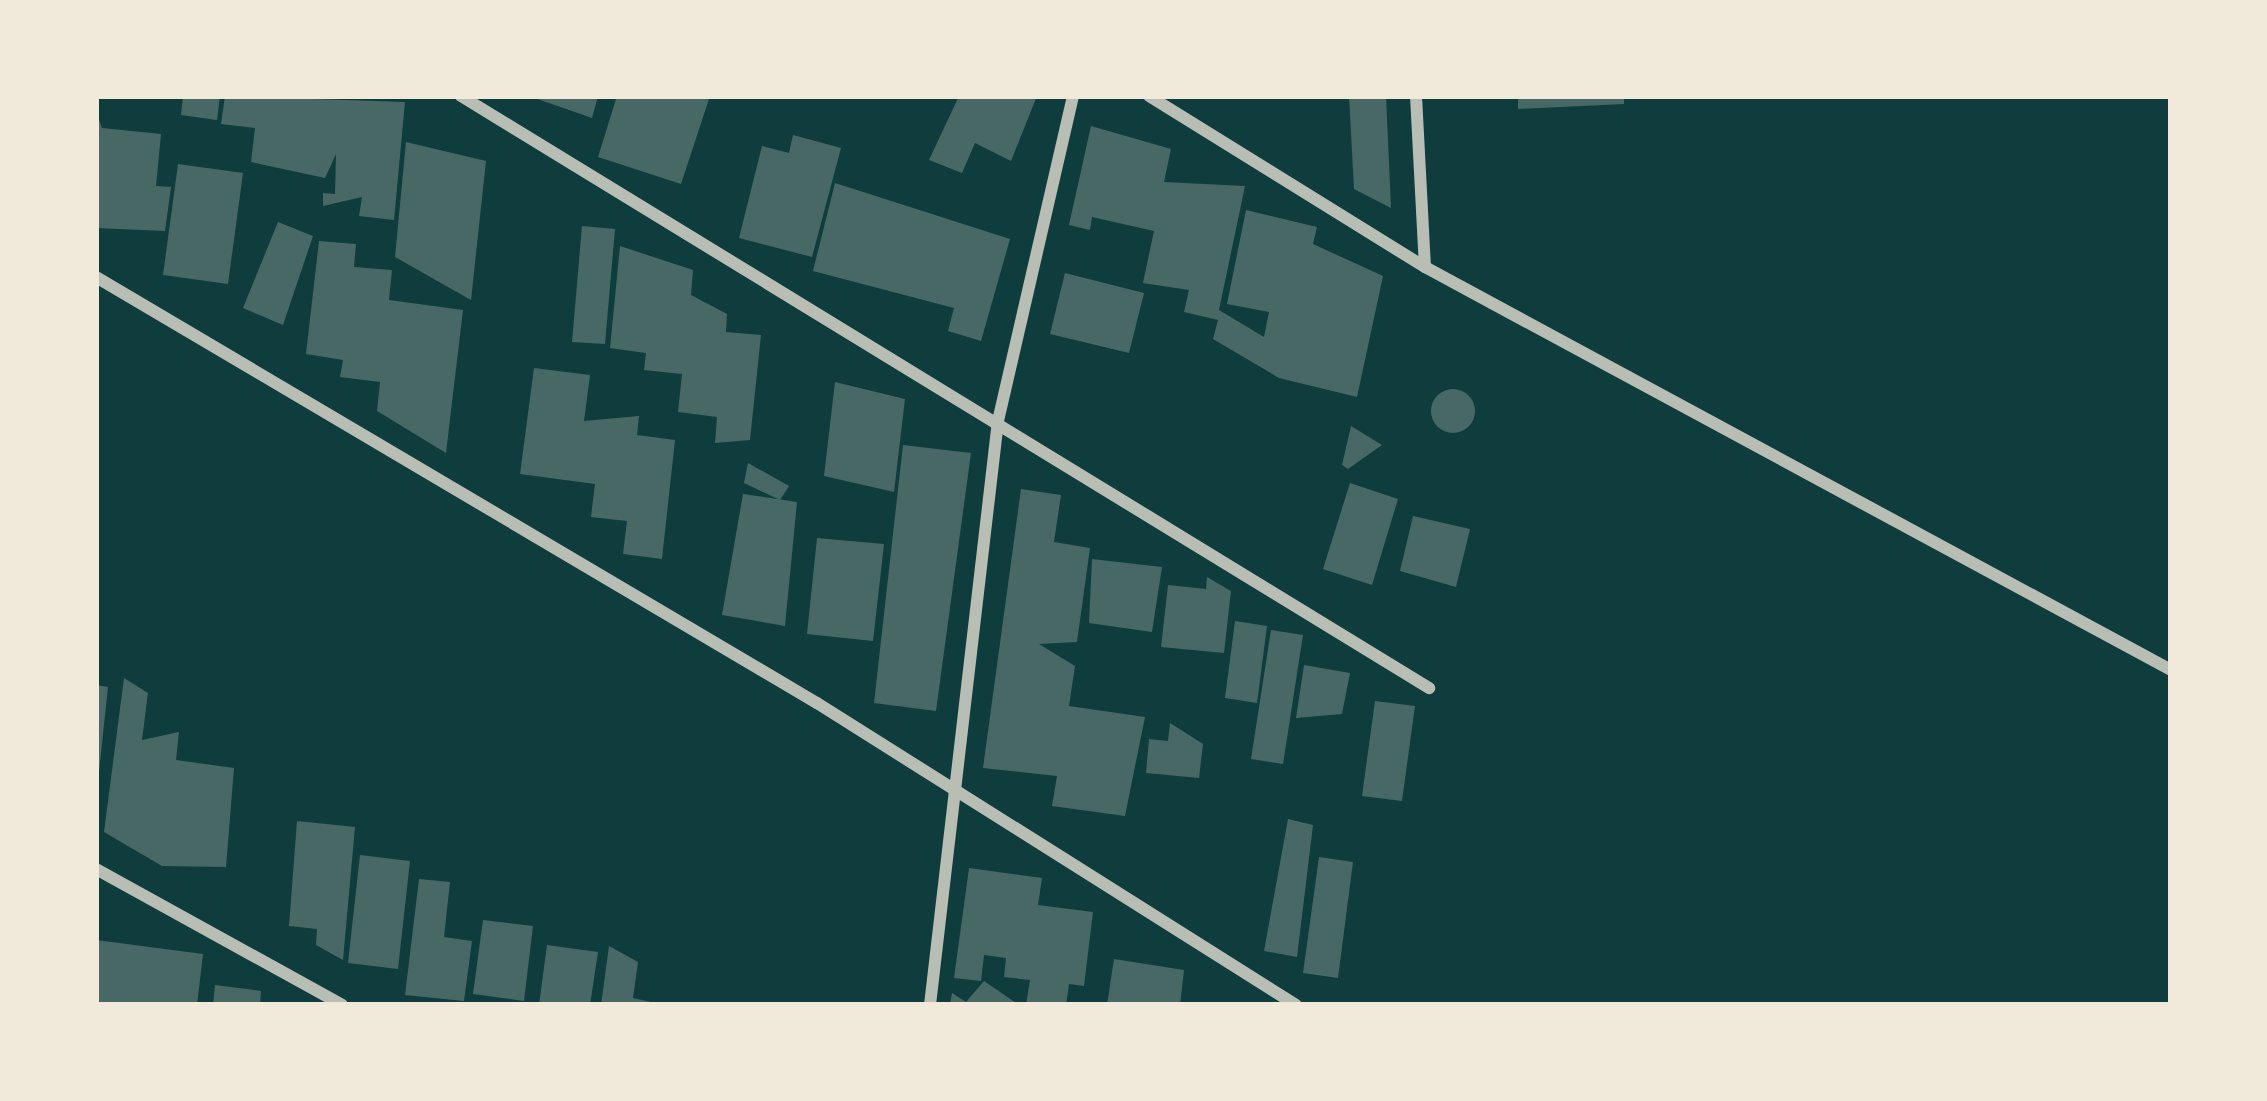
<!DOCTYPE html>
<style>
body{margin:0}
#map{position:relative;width:2267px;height:1101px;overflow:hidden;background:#0f3d3e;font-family:Inter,sans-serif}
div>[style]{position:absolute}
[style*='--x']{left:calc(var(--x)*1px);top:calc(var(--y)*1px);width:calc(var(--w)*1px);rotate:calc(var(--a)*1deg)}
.building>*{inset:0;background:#486865}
.round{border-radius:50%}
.minor>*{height:12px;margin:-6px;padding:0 6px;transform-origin:6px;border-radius:6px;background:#b8beb3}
span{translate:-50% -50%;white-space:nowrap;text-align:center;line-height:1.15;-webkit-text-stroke:10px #f1e9da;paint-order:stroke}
.frame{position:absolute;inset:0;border:99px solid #f1e9da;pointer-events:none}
</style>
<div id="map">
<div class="building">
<i style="clip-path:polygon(183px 96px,220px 96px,217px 120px,181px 115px)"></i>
<i style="clip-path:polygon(225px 96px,405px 102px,394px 220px,359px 216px,362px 197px,323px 206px,323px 193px,335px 194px,336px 154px,325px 178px,251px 162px,255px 128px,221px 124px)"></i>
<i style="clip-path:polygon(529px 96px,598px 96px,592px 118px)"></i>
<i style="clip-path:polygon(617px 96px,710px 96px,681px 184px,598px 157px)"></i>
<i style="clip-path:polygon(959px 96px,1037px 96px,1011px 161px,975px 143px,962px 173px,929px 160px)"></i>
<i style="clip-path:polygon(1349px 96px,1386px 96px,1391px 208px,1354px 189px)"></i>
<i style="clip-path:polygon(1518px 96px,1624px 96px,1624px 104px,1518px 109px)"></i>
<i style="clip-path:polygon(96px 112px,102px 128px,161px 134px,156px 186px,171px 187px,165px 231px,96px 228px)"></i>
<i style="clip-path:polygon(1091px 126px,1171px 149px,1164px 182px,1245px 186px,1219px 310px,1264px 337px,1269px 312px,1227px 304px,1246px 210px,1317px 227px,1313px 244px,1383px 276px,1357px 397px,1279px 378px,1213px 339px,1218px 320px,1184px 312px,1189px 290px,1143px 283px,1154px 231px,1092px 217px,1090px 230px,1069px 225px)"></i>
<i style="clip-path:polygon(793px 135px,841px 148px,812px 257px,739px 238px,762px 146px,789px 153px)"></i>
<i style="clip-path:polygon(406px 142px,486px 161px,471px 300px,395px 257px)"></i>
<i style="clip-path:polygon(178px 164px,243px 173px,228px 284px,163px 275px)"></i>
<i style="clip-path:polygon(835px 183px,1010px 239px,981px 341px,948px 331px,954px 308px,813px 271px)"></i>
<i style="clip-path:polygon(278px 222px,313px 236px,283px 325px,243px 308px)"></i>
<i style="clip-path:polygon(582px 226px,615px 229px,605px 344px,572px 342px)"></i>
<i style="clip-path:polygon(319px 241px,356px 244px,354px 267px,392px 270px,389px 300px,463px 310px,446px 453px,377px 411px,380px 382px,340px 377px,343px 360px,306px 354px)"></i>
<i style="clip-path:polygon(620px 246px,693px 270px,691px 295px,727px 314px,726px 332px,761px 335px,750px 440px,715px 443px,717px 417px,678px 412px,682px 374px,644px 370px,646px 353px,610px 348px)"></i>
<i style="clip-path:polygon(1065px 273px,1144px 293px,1129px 353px,1050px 334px)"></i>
<i style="clip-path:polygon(534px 368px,590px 375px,584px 421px,639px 416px,637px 435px,675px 440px,662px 559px,623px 554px,627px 521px,591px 517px,595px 484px,520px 474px)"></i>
<i style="clip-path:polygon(835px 382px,905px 399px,894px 492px,824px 476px)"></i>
<i class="round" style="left:1431px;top:389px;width:44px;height:44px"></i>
<i style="clip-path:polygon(1351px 426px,1382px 445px,1348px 469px,1342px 465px)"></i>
<i style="clip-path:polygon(903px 445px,971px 453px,936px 711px,874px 703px)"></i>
<i style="clip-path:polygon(748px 463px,789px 486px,780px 500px,744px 483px)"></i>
<i style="clip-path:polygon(1350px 483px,1398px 499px,1372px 585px,1323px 569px)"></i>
<i style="clip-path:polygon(1021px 489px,1061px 495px,1054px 542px,1090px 548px,1077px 642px,1039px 644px,1075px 666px,1069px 706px,1145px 717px,1125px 816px,1052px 806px,1057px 776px,983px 768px)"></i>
<i style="clip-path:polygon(743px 494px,797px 502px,785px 626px,722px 615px)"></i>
<i style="clip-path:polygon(1413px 516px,1470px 529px,1456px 587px,1400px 571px)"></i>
<i style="clip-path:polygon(817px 538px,884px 544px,873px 641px,807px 634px)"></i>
<i style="clip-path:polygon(1092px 559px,1162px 567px,1152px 632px,1089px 623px)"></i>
<i style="clip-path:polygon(1207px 577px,1231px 591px,1224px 653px,1161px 647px,1168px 585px,1206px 589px)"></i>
<i style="clip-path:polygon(1235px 621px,1267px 626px,1257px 703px,1225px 698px)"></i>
<i style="clip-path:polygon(1271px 630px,1303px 635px,1283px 764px,1251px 759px)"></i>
<i style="clip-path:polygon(1304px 665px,1350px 673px,1342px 714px,1296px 718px)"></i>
<i style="clip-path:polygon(124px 678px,148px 693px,142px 740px,179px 732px,176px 760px,234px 768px,226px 867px,162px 866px,104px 832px)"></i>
<i style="clip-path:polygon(96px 685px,108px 687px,99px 772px,96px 772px)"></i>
<i style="clip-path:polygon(1375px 701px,1415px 706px,1402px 801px,1362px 796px)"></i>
<i style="clip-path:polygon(1170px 723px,1203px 744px,1199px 778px,1146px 773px,1149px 739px,1168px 741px)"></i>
<i style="clip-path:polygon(1288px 819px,1313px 825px,1297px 957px,1264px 951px)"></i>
<i style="clip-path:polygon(297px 821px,355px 827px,343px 960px,316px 945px,317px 929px,289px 926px)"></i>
<i style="clip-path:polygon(360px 855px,410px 861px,398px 969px,348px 963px)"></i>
<i style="clip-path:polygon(1319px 857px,1353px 862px,1338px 978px,1303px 973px)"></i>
<i style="clip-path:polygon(969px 868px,1042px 878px,1038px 905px,1093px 912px,1084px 986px,1069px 984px,1066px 1005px,1026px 1005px,1030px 980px,1004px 977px,1006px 958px,984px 955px,981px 981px,954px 978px)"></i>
<i style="clip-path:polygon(419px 879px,450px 882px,444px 937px,472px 941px,464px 1001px,405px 995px)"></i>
<i style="clip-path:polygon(483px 920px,533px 926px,524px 1001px,473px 994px)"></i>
<i style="clip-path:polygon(96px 940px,203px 954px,197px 1005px,96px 1005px)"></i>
<i style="clip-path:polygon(547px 945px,598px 952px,590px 1005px,539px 1005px)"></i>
<i style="clip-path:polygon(609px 946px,638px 962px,633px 998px,664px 1005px,601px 1005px)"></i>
<i style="clip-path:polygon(1114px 959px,1184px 970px,1180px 1005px,1107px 1005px)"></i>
<i style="clip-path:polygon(984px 981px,1019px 1005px,950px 1005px,952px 993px,966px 1002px)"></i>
<i style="clip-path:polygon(215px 985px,261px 991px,260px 1005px,213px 1005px)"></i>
</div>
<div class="minor">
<i style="--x:461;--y:96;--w:1135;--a:31.45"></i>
<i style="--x:1149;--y:96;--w:325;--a:31.8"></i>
<i style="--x:1425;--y:267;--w:848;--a:28.38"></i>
<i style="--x:1416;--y:96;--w:171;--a:87"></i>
<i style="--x:96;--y:277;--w:837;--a:30.58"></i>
<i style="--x:817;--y:703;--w:566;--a:32.23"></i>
<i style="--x:96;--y:869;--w:281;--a:28.9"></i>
<i style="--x:930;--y:1005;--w:588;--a:-83.36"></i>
<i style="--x:998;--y:421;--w:334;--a:-77"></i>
</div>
<div class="frame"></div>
</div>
